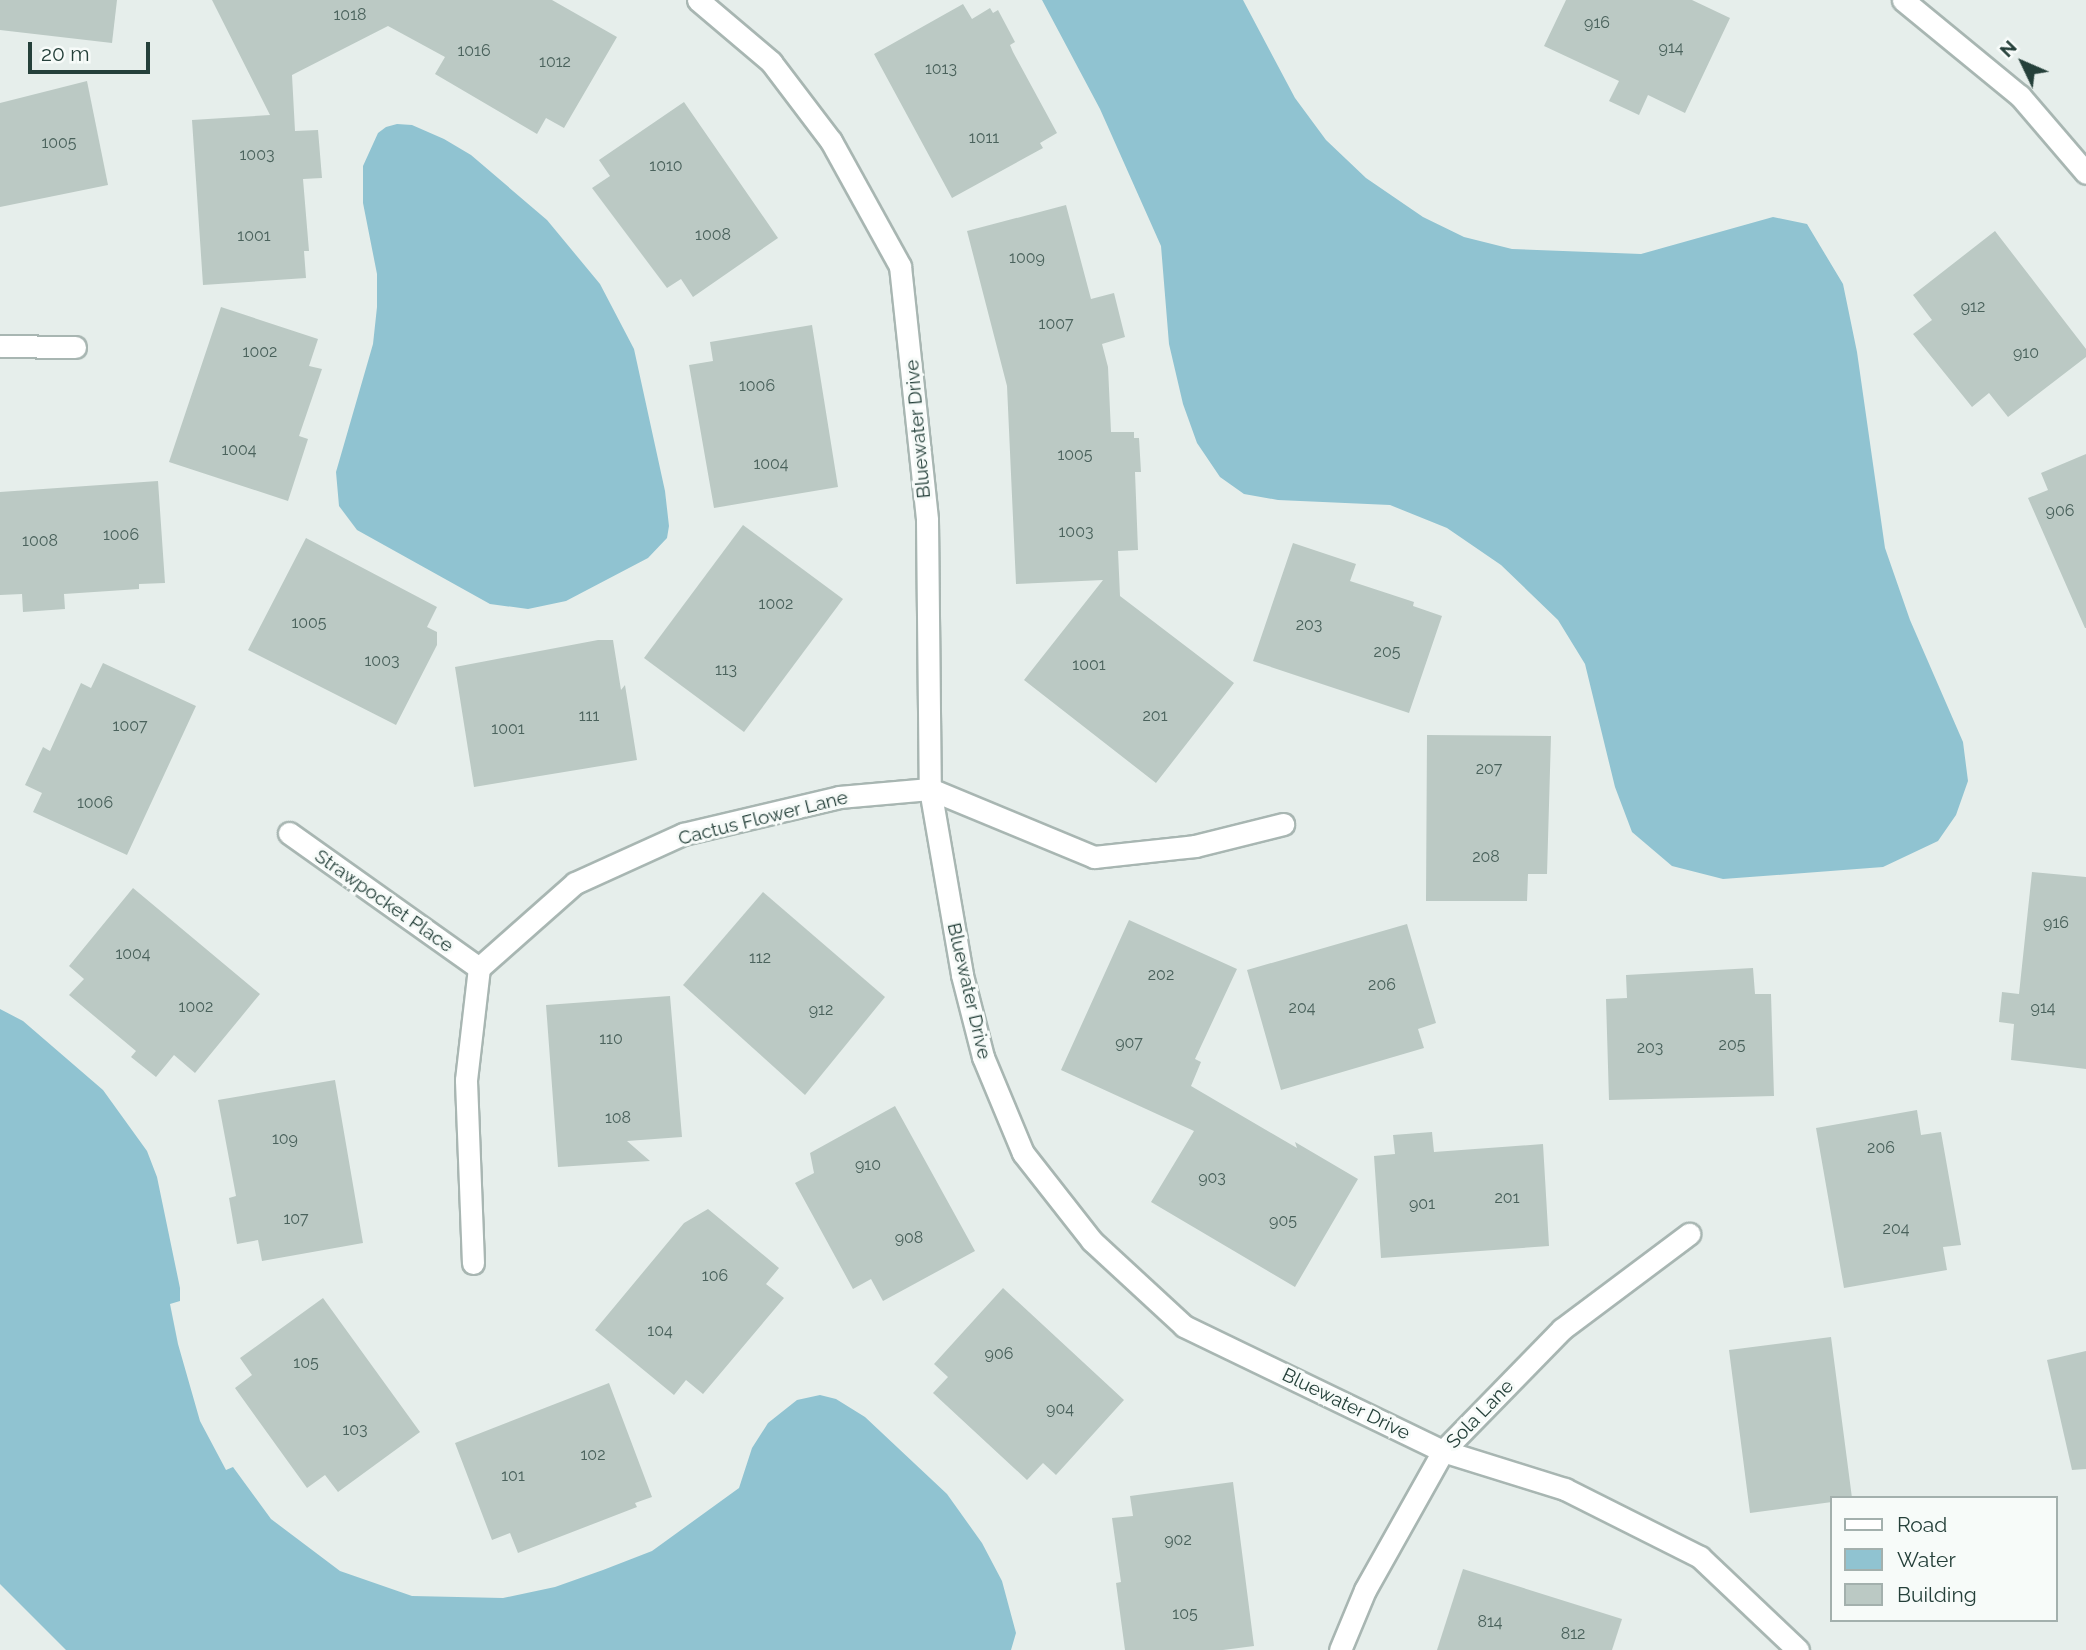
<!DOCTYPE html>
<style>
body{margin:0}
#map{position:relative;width:2086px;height:1650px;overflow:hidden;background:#e6eeeb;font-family:Raleway,sans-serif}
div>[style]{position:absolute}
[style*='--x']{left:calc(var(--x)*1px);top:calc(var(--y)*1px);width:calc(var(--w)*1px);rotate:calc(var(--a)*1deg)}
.water>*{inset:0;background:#90c3d1}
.building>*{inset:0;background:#bbc9c4}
.roads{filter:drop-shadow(2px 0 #a8b6b2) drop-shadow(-2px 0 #a8b6b2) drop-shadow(0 2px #a8b6b2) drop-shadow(0 -2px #a8b6b2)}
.street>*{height:21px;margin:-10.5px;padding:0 10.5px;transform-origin:10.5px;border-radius:10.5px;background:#fff}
span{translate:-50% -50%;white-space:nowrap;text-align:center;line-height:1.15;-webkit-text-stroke:6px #f7fbf9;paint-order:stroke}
.number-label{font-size:16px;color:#4a625c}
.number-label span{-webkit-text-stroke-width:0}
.street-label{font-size:19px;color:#25403a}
.legend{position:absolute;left:1830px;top:1496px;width:228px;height:126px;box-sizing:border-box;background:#f7fbf9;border:2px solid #a3b0ad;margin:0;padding:9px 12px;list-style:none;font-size:21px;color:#25403a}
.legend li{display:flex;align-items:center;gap:14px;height:35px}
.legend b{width:35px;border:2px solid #a3b0ad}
.north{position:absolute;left:1988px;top:28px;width:70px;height:70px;-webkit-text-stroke:5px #f7fbf9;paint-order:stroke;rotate:314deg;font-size:19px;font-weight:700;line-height:28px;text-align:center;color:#25403a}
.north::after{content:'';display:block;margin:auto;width:24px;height:32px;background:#25403a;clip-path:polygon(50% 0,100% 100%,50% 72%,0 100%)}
.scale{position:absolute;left:28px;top:42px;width:122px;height:32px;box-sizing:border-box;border:4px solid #25403a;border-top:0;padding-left:9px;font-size:21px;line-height:24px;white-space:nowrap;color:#25403a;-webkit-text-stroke:5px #f7fbf9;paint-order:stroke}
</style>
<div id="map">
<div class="water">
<i style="clip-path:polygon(1042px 0,1243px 0,1295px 98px,1326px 140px,1366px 178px,1423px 217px,1464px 237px,1512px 249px,1641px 254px,1773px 217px,1807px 224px,1843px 284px,1857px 352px,1885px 548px,1910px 620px,1963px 742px,1968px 781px,1956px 815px,1938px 841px,1883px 867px,1723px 879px,1672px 866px,1632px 832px,1615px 787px,1585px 664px,1558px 620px,1501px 565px,1447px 528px,1390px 505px,1278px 500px,1244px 494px,1220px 477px,1197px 443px,1183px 404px,1169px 344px,1161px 246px,1100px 109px)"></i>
<i style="clip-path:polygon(397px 124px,412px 125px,444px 139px,471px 155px,547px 220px,600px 284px,634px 349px,665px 491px,669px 526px,667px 538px,648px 558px,566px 601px,528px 609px,490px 604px,357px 530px,339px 506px,336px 472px,373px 344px,377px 307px,377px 274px,363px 203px,363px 166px,378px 133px,386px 127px)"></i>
<i style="clip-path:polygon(0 1009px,23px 1021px,103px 1090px,147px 1151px,157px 1177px,180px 1288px,180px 1301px,170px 1304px,178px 1344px,200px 1421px,226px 1470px,233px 1467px,271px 1519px,340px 1571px,412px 1596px,503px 1598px,555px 1587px,603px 1570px,652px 1551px,739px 1488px,752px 1448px,768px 1423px,797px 1400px,820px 1395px,836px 1399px,865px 1417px,947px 1494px,982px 1543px,1002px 1581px,1016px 1633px,1011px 1650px,66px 1650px,0 1584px)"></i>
</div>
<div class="building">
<i style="clip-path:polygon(0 0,117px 0,112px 43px,0 30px)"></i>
<i style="clip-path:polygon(212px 0,552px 0,617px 37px,564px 128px,546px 118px,537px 134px,435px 74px,445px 57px,388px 26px,292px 75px,295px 131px,318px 130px,322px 178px,303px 179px,309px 251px,304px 251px,306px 278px,203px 285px,192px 120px,270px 115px)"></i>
<i style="clip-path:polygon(1566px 0,1692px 0,1730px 18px,1685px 113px,1648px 95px,1639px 115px,1609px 101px,1619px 81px,1544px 46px)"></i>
<i style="clip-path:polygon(963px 4px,972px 19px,990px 8px,993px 13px,998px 10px,1015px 42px,1010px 45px,1013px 52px,1057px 133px,1040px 143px,1043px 148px,952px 198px,874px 54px)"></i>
<i style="clip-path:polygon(87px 81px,108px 185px,0 207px,0 103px)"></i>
<i style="clip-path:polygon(684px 102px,778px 238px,693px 297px,681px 279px,667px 288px,592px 188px,610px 176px,599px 160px)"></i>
<i style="clip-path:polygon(1066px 205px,1091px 299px,1114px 293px,1125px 337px,1102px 344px,1108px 367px,1111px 432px,1134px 432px,1134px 438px,1139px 438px,1141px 472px,1135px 472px,1138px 550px,1118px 551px,1120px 596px,1234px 683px,1156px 783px,1024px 680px,1103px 580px,1016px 584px,1007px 386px,967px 231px)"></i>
<i style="clip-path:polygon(1995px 231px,2086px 349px,2086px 357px,2008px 417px,1989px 393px,1972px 407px,1913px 334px,1932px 320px,1913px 295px)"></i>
<i style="clip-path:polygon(221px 307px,318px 339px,309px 366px,322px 369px,299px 436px,308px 439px,288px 501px,169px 462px)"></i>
<i style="clip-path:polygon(812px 325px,838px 487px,714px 508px,689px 365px,713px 361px,710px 342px)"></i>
<i style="clip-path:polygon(2086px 454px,2086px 628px,2085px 628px,2028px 498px,2048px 490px,2041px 473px)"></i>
<i style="clip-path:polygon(158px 481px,165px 583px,139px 584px,139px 589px,64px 594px,65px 609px,23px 612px,22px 594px,0 595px,0 492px)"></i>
<i style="clip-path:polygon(743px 525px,843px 599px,744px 732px,644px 658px)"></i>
<i style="clip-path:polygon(306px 538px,437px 607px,427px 627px,437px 632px,437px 645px,396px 725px,248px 650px)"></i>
<i style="clip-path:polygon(1293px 543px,1356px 564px,1350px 581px,1414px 602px,1413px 606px,1442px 616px,1409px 713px,1253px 661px)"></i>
<i style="clip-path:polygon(598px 640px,613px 640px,621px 690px,625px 685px,637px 760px,474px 787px,455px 667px)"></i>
<i style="clip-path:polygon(103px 663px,196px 706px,127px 855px,33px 812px,42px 793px,25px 785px,43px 747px,50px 751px,81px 683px,91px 688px)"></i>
<i style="clip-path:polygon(1427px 735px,1551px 736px,1547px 874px,1528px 874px,1527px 901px,1426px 901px)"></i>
<i style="clip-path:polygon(2032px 872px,2086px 877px,2086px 1069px,2011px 1060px,2014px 1024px,1999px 1022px,2002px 992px,2019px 994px)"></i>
<i style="clip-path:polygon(133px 888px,260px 994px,195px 1073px,174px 1055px,156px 1077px,131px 1057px,136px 1051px,69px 995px,84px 979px,69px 966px)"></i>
<i style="clip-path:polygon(763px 892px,885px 997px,805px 1095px,683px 985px)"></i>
<i style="clip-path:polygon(1129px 920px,1237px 969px,1195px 1059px,1201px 1062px,1191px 1086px,1297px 1148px,1295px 1142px,1358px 1179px,1295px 1287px,1151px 1202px,1194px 1131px,1061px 1070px)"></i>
<i style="clip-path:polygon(1407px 924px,1436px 1023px,1418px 1029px,1424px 1048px,1281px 1090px,1247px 970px)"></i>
<i style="clip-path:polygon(1753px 968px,1755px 994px,1771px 994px,1774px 1096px,1609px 1100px,1606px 999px,1627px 998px,1626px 975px)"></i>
<i style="clip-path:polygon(670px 996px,682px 1137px,627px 1141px,650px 1161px,558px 1167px,546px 1005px)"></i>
<i style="clip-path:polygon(335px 1080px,363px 1243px,262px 1261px,258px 1240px,237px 1244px,229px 1198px,236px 1196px,218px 1100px)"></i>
<i style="clip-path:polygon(895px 1106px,975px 1251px,883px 1301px,871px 1279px,853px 1289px,795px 1183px,814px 1173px,810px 1153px)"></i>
<i style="clip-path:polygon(1917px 1110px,1921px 1135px,1941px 1132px,1961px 1245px,1943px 1247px,1947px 1270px,1844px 1288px,1816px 1128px)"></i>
<i style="clip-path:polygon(1432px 1132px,1434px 1152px,1543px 1144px,1549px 1246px,1381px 1258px,1374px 1156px,1395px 1154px,1393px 1135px)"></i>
<i style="clip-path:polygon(708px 1209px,779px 1268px,766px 1284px,784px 1298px,703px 1394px,686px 1380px,674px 1395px,595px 1330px,684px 1223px)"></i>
<i style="clip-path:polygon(1003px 1288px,1124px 1400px,1056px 1475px,1043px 1463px,1027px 1480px,933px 1393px,948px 1377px,934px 1364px)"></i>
<i style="clip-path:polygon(323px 1298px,420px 1432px,338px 1492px,325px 1475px,307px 1488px,235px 1388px,252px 1375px,240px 1358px)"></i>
<i style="clip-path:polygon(1831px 1337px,1852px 1498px,1832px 1498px,1832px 1502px,1750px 1513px,1729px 1350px)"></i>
<i style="clip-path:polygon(2086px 1351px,2086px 1469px,2072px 1470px,2047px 1360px)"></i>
<i style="clip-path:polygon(609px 1383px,652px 1497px,635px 1503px,637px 1507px,518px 1553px,510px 1533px,492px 1540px,455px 1443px)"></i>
<i style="clip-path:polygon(1233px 1482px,1254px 1646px,1223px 1650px,1125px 1650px,1116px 1583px,1121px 1582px,1112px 1518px,1133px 1516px,1130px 1496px)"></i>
<i style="clip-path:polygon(1463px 1569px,1622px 1619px,1612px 1650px,1437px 1650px)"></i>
</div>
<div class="roads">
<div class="street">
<i style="--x:698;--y:0;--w:96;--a:40.3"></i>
<i style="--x:771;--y:62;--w:99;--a:52.8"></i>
<i style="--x:831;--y:141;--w:143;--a:61.1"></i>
<i style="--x:900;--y:266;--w:255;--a:83.9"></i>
<i style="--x:927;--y:520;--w:269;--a:89.4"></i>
<i style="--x:930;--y:789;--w:189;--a:80.2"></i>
<i style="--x:962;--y:975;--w:85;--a:75.6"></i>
<i style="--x:983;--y:1057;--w:104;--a:67.4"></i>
<i style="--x:1023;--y:1153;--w:112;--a:51.9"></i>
<i style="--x:1092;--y:1241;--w:125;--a:42.7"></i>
<i style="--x:1184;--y:1326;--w:288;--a:25.8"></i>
<i style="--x:1443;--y:1451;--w:128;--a:17.3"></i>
<i style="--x:1565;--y:1489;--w:151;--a:26.7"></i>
<i style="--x:1700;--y:1557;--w:135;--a:43.5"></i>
<i style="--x:1903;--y:0;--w:151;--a:39.4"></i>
<i style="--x:2020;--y:96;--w:101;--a:49.4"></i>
<i style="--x:0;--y:346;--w:75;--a:0.8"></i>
<i style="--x:289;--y:833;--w:233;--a:35.4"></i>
<i style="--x:473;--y:1263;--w:183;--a:-92.2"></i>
<i style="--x:466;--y:1080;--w:113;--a:-83.4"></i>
<i style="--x:479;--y:968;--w:128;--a:-41.5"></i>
<i style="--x:575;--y:883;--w:119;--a:-24.4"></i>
<i style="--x:683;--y:834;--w:160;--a:-13.3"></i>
<i style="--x:839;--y:797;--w:91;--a:-5"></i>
<i style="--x:930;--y:789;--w:178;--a:22.5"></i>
<i style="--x:1094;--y:857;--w:102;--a:-6.2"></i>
<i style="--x:1195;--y:846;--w:91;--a:-14"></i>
<i style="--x:1340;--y:1650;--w:65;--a:-67.4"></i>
<i style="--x:1365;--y:1590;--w:159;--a:-60.7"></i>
<i style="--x:1443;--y:1451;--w:170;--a:-45.7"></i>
<i style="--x:1562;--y:1329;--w:159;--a:-36.8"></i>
</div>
</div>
<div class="number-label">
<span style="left:350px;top:15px">1018</span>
<span style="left:1597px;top:23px">916</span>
<span style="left:1671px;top:48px">914</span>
<span style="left:474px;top:51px">1016</span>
<span style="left:555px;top:62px">1012</span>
<span style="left:941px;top:69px">1013</span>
<span style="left:984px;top:138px">1011</span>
<span style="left:59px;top:143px">1005</span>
<span style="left:257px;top:155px">1003</span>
<span style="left:666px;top:166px">1010</span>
<span style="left:713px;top:235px">1008</span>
<span style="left:254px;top:236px">1001</span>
<span style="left:1027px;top:258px">1009</span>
<span style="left:1973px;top:307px">912</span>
<span style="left:1056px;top:324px">1007</span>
<span style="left:260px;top:352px">1002</span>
<span style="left:2026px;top:353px">910</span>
<span style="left:757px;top:386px">1006</span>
<span style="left:239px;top:450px">1004</span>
<span style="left:1075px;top:455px">1005</span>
<span style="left:771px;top:464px">1004</span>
<span style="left:2060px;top:511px">906</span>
<span style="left:1076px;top:532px">1003</span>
<span style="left:121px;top:535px">1006</span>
<span style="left:40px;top:541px">1008</span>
<span style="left:776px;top:604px">1002</span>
<span style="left:309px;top:623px">1005</span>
<span style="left:1309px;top:625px">203</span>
<span style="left:1387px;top:652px">205</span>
<span style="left:382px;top:661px">1003</span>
<span style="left:1089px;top:665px">1001</span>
<span style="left:726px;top:670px">113</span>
<span style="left:589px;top:716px">111</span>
<span style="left:1155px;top:716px">201</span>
<span style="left:130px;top:726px">1007</span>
<span style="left:508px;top:729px">1001</span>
<span style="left:1489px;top:769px">207</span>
<span style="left:95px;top:803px">1006</span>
<span style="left:1486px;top:857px">208</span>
<span style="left:2056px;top:923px">916</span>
<span style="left:133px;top:954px">1004</span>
<span style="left:760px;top:958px">112</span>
<span style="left:1161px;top:975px">202</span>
<span style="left:1382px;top:985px">206</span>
<span style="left:196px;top:1007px">1002</span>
<span style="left:1302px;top:1008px">204</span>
<span style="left:2043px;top:1008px">914</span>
<span style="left:821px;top:1010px">912</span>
<span style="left:611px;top:1039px">110</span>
<span style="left:1129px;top:1043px">907</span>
<span style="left:1732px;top:1045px">205</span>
<span style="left:1650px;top:1048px">203</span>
<span style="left:618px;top:1118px">108</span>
<span style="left:285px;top:1139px">109</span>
<span style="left:1881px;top:1148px">206</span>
<span style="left:868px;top:1165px">910</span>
<span style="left:1212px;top:1178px">903</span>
<span style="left:1507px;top:1198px">201</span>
<span style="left:1422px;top:1204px">901</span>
<span style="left:296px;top:1219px">107</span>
<span style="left:1283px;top:1221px">905</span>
<span style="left:1896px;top:1229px">204</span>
<span style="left:909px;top:1238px">908</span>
<span style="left:715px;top:1276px">106</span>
<span style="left:660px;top:1331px">104</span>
<span style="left:999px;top:1354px">906</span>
<span style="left:306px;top:1363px">105</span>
<span style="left:1060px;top:1409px">904</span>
<span style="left:355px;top:1430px">103</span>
<span style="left:593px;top:1455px">102</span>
<span style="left:513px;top:1476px">101</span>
<span style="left:1178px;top:1540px">902</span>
<span style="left:1185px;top:1614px">105</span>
<span style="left:1490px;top:1622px">814</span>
<span style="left:1573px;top:1634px">812</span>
</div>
<div class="street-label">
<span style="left:918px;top:429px;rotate:-95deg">Bluewater Drive</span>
<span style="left:763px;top:818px;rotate:-14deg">Cactus Flower Lane</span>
<span style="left:384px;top:901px;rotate:35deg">Strawpocket Place</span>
<span style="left:969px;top:991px;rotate:77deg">Bluewater Drive</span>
<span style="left:1346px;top:1404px;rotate:26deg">Bluewater Drive</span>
<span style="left:1480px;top:1414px;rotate:-46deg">Sola Lane</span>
</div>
<ul class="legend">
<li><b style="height:9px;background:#fff"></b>Road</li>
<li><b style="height:19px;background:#90c3d1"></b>Water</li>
<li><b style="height:19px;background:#bbc9c4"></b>Building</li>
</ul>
<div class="north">N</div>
<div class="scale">20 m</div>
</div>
